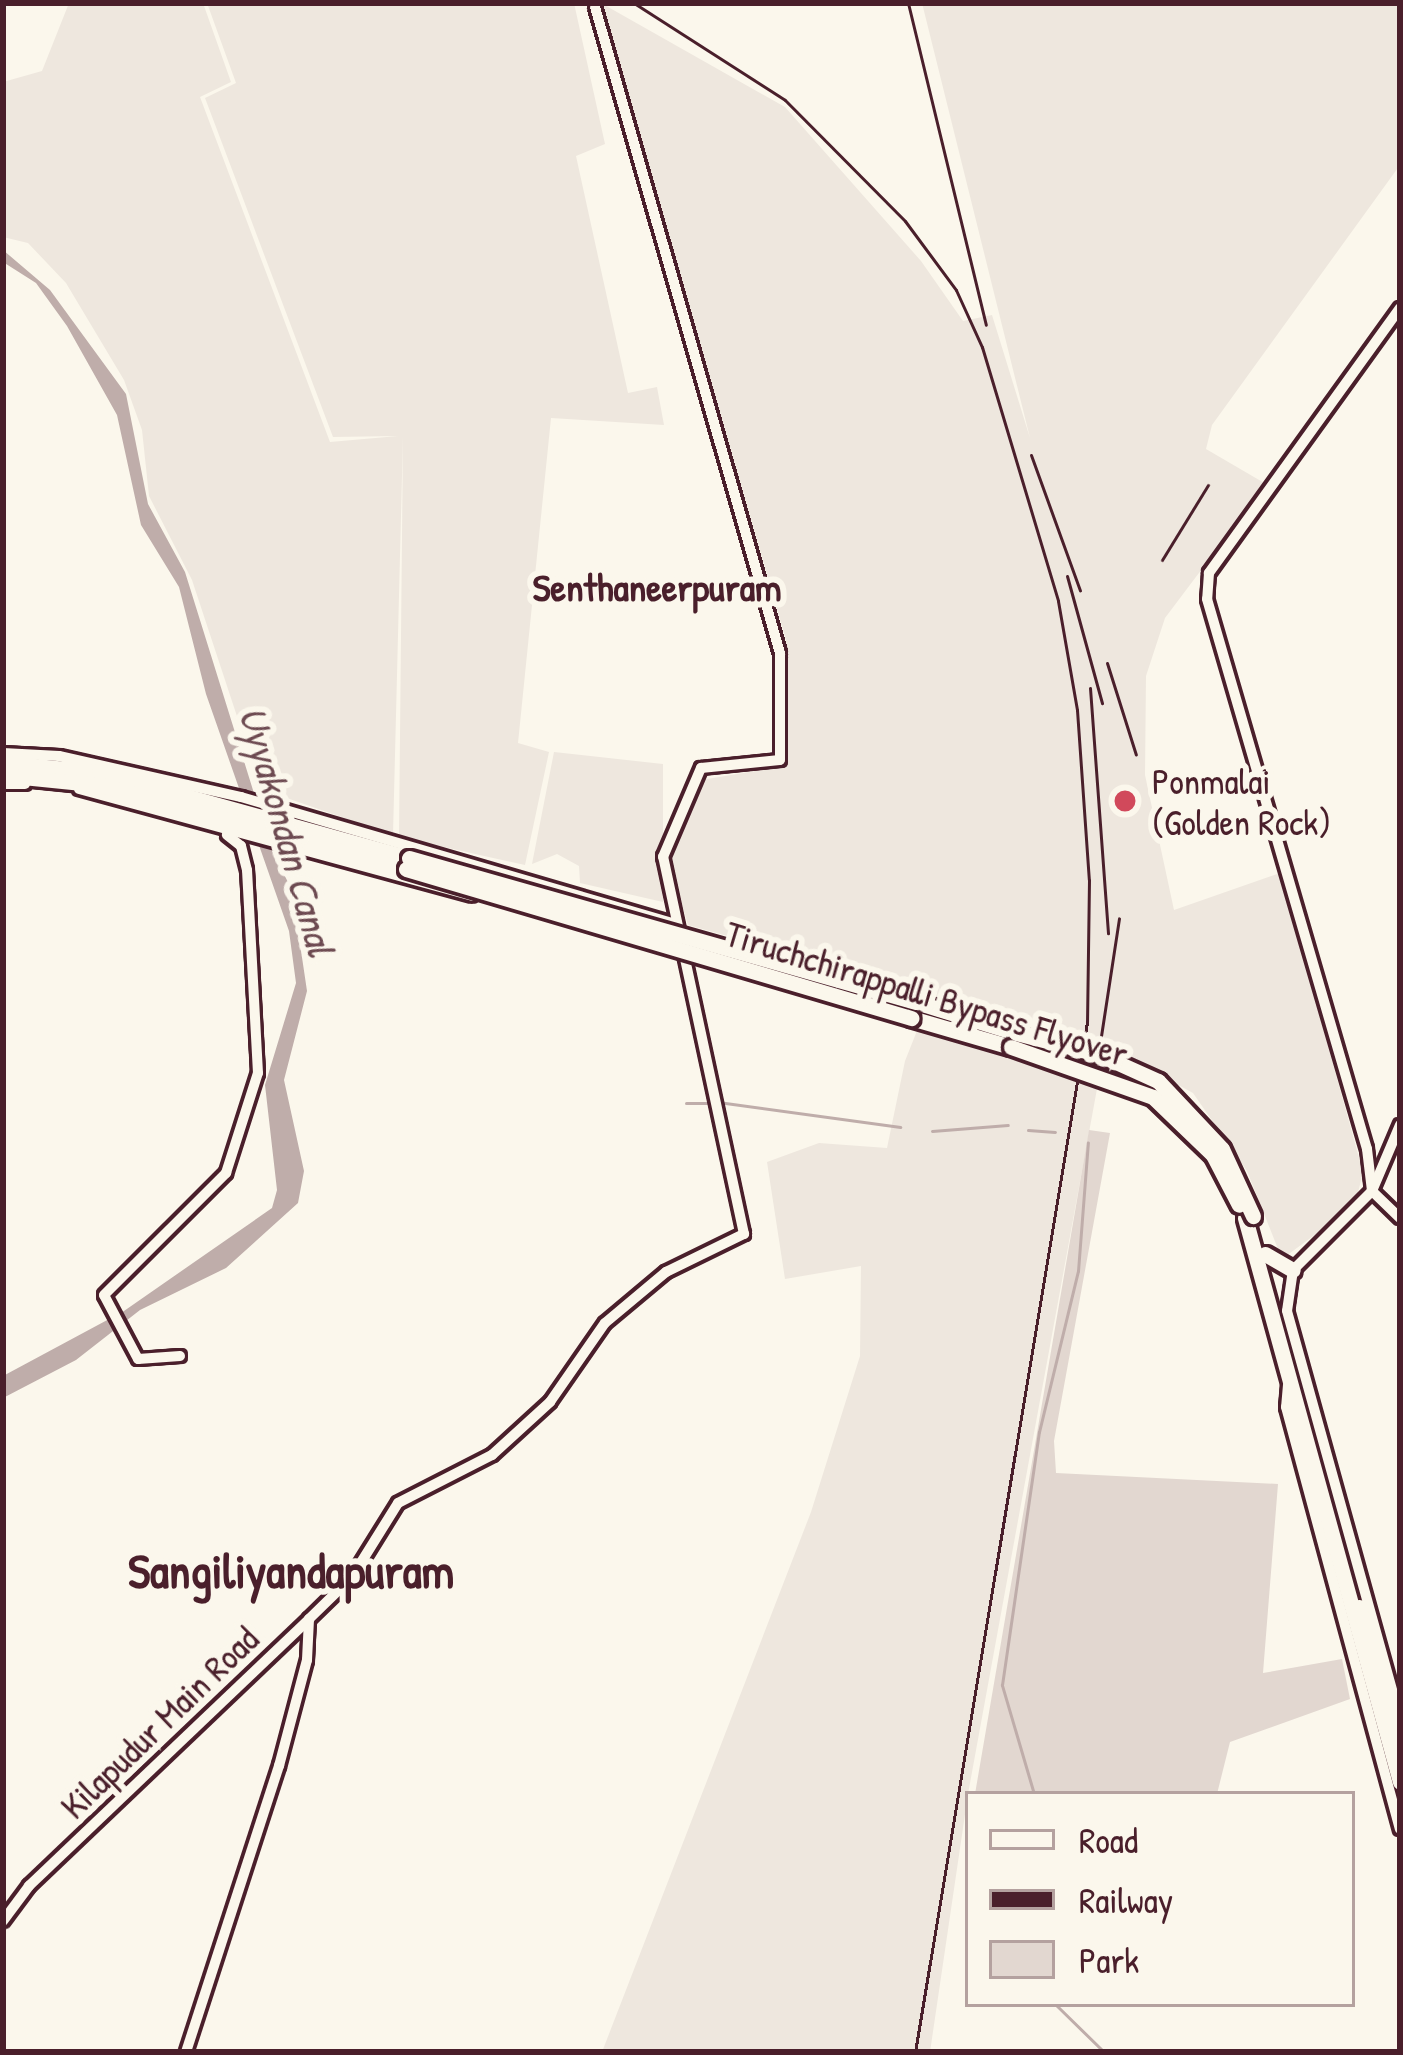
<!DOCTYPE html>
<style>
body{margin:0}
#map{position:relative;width:1403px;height:2055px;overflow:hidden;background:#fbf7ec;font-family:"Patrick Hand",sans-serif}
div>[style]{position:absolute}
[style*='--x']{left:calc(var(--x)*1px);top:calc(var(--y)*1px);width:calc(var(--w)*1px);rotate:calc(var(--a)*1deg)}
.built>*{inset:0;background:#eee7de}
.green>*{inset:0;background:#e2d7d0}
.water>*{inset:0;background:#bfadaa}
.stream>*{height:3px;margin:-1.5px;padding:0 1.5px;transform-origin:1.5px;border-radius:1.5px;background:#bfadaa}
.roads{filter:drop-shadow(3px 0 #4a1f2b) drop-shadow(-3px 0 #4a1f2b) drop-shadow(0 3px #4a1f2b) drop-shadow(0 -3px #4a1f2b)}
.secondary>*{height:10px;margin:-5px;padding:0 5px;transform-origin:5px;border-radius:5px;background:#fbf7ec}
.highway>*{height:15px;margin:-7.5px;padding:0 7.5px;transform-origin:7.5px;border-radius:7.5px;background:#fbf7ec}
.rail>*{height:3px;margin:-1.5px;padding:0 1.5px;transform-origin:1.5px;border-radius:1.5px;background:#4a1f2b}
.bridges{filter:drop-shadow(3px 0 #4a1f2b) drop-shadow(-3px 0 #4a1f2b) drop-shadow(0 3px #4a1f2b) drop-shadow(0 -3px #4a1f2b)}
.highway-bridge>*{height:15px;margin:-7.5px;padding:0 7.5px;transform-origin:7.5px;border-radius:7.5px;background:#fbf7ec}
.dots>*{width:33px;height:33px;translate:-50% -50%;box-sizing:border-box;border:6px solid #fbf7ec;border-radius:50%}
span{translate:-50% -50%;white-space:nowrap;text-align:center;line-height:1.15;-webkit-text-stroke:12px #fbf7ec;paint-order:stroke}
.poi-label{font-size:36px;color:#4a1f2b}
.left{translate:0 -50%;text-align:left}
.street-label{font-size:36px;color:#4a1f2b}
.neighbourhood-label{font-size:39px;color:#4a1f2b;font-weight:700}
.water-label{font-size:39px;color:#6d4a51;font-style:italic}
.district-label{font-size:48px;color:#4a1f2b;font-weight:700}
.frame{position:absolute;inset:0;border:6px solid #4a1f2b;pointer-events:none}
.legend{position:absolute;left:965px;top:1791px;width:390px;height:216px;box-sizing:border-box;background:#fbf7ec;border:3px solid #b4a19f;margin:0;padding:15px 21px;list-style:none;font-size:36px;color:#4a1f2b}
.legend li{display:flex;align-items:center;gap:24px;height:60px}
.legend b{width:60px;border:3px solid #b4a19f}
</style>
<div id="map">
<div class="built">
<i style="clip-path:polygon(69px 3px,203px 3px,231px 82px,200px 97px,330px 442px,398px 436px,333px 437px,205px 98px,236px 83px,207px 3px,574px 3px,605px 144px,576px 156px,628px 393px,657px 387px,664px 425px,551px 418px,518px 743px,549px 752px,525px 865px,399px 837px,403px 436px,393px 835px,261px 789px,192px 580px,149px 496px,142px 430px,124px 380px,66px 283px,28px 243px,3px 237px,3px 82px,42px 71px)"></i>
<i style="clip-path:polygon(601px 3px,785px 107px,921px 261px,963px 321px,992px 315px,1030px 438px,922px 3px,1400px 3px,1400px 165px,1212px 425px,1206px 449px,1266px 484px,1165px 618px,1146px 676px,1145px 775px,1174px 910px,1280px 873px,1363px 1172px,1355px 1205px,1282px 1259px,1247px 1171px,1193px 1093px,1105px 1045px,968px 1794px,930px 2052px,602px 2052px,811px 1512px,860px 1356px,861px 1266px,785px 1279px,767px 1162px,819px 1143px,887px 1148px,905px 1061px,932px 993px,688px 925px,670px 865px,695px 781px,785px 766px,786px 640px)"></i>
<i style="clip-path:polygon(554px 752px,663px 764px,663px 902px,580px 883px,579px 866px,557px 854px,532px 864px)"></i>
</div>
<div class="green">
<i style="clip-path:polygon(1089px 1130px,1110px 1133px,1054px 1441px,1056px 1473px,1278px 1484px,1263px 1673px,1342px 1659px,1350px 1699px,1230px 1742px,1217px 1794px,975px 1794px)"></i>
</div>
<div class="water">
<i style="clip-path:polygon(3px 250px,50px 290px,126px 394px,148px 504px,185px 572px,272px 851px,292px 890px,307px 991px,284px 1080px,304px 1171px,298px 1203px,226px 1268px,140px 1310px,76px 1360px,3px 1398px,3px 1376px,124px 1311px,272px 1208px,277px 1190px,265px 1085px,296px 983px,289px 931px,206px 694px,179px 587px,141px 525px,117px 415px,67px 326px,36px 283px,3px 262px)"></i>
</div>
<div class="stream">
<i style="--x:718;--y:1102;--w:184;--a:7.8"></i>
<i style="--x:686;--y:1103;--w:23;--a:0"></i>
<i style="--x:1028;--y:1130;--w:27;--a:4"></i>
<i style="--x:932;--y:1131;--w:76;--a:-4.5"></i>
<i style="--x:1034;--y:1794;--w:114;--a:-106.4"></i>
<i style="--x:1002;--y:1685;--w:256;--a:-81.7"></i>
<i style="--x:1039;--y:1432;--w:166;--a:-76.4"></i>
<i style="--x:1078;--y:1271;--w:129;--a:-85.6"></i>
<i style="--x:1055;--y:2004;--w:69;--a:44.4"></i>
</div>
<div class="roads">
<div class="secondary">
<i style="--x:1400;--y:308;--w:327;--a:125.8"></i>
<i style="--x:1209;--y:573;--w:26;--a:94"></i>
<i style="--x:1207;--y:599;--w:573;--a:73.78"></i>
<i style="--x:1367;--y:1149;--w:42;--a:83.2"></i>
<i style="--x:1372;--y:1191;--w:39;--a:44"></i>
<i style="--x:3;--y:753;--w:56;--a:3.1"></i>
<i style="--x:59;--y:756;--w:187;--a:12.7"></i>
<i style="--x:241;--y:797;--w:452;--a:16.3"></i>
<i style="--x:3;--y:784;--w:22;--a:0"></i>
<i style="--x:79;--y:789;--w:407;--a:15.2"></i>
<i style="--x:1400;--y:1125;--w:72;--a:113"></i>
<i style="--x:1372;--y:1191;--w:112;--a:135"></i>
<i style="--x:1293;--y:1270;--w:41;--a:98.3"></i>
<i style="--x:1287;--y:1311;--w:422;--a:74.5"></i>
<i style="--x:180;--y:1356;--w:42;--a:175.9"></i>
<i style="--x:138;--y:1359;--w:72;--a:-118"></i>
<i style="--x:104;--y:1295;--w:173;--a:-45"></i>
<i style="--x:226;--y:1173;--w:105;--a:-72.3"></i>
<i style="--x:258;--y:1073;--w:203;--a:-93.1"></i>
<i style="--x:247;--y:870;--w:25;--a:-104"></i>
<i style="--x:241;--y:846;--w:18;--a:-142"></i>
<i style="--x:1288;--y:1385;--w:22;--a:95"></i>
<i style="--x:1286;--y:1407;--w:437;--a:74.9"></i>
<i style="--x:3;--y:1921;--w:44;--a:-53.4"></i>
<i style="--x:29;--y:1886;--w:387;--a:-43.6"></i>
<i style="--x:186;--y:2052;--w:301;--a:-72"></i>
<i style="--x:279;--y:1766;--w:110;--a:-75.2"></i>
<i style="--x:307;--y:1660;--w:41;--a:-87.2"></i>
<i style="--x:309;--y:1619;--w:60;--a:-44.3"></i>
<i style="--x:352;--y:1577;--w:87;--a:-58.1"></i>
<i style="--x:398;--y:1503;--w:106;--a:-27.1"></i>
<i style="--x:492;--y:1455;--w:79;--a:-42.4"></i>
<i style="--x:550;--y:1402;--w:96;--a:-55.2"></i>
<i style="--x:605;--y:1323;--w:80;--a:-39.9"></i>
<i style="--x:666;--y:1272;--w:87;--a:-26"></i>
<i style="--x:744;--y:1234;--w:386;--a:-102.1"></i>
<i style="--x:663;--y:857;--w:97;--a:-66.9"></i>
<i style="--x:701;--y:768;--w:79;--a:-5.8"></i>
<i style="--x:780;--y:760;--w:107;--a:-90"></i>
<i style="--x:780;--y:653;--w:672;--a:-105.98"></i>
</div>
<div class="highway">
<i style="--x:3;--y:763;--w:96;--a:5.4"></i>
<i style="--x:99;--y:772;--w:322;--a:15.5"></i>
<i style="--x:3;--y:775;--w:99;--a:5.8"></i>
<i style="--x:101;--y:785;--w:316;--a:15.4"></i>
<i style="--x:916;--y:1002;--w:105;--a:17.2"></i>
<i style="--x:911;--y:1018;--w:104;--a:16.2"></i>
<i style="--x:1245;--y:1218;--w:585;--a:74.63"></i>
<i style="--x:1265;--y:1254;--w:32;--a:30"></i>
<i style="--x:1359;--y:1607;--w:143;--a:73.3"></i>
</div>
</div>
<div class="rail">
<i style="--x:634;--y:3;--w:179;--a:32.7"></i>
<i style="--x:785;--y:100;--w:170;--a:45.2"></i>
<i style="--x:905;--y:221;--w:86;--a:53.5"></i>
<i style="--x:956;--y:290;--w:63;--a:65.5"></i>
<i style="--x:982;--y:347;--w:265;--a:73.3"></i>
<i style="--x:1058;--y:601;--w:111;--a:80.1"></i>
<i style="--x:1077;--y:710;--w:170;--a:86"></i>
<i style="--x:1089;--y:880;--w:142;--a:90.8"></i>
<i style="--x:1087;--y:1022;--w:1044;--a:99.48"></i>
<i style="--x:908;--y:3;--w:331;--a:76.4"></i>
<i style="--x:1031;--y:455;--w:144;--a:70.1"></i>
<i style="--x:1162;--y:560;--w:88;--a:-58.5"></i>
<i style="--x:1067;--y:576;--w:132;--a:74.6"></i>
<i style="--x:1107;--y:663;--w:96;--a:72.5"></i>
<i style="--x:1090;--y:688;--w:246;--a:85.8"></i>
<i style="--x:1101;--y:1036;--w:119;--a:-81.3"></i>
</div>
<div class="bridges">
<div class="highway-bridge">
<i style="--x:409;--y:858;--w:527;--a:15.86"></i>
<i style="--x:406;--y:869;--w:527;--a:16.44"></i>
<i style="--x:1016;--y:1033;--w:85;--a:14.4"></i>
<i style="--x:1098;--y:1054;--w:66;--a:24.2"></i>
<i style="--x:1158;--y:1081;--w:93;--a:46.7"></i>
<i style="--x:1222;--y:1149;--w:74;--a:65.2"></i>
<i style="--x:1011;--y:1047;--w:151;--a:19.4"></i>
<i style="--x:1153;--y:1097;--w:83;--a:44"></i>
<i style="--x:1213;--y:1155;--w:56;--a:62.5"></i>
</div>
</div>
<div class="dots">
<i style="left:1125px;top:801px;background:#d1495b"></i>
</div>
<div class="poi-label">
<span class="left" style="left:1152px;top:801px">Ponmalai<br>(Golden Rock)</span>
</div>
<div class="street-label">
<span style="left:927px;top:993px;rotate:17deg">Tiruchchirappalli Bypass Flyover</span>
<span style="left:159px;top:1722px;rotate:-44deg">Kilapudur Main Road</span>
</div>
<div class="neighbourhood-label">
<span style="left:657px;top:587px">Senthaneerpuram</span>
</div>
<div class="water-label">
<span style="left:287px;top:831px;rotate:74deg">Uyyakondan Canal</span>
</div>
<div class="district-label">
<span style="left:291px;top:1571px">Sangiliyandapuram</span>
</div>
<div class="frame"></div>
<ul class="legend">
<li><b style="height:15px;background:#fbf7ec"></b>Road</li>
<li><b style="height:15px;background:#4a1f2b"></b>Railway</li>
<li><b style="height:33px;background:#e2d7d0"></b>Park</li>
</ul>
</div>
